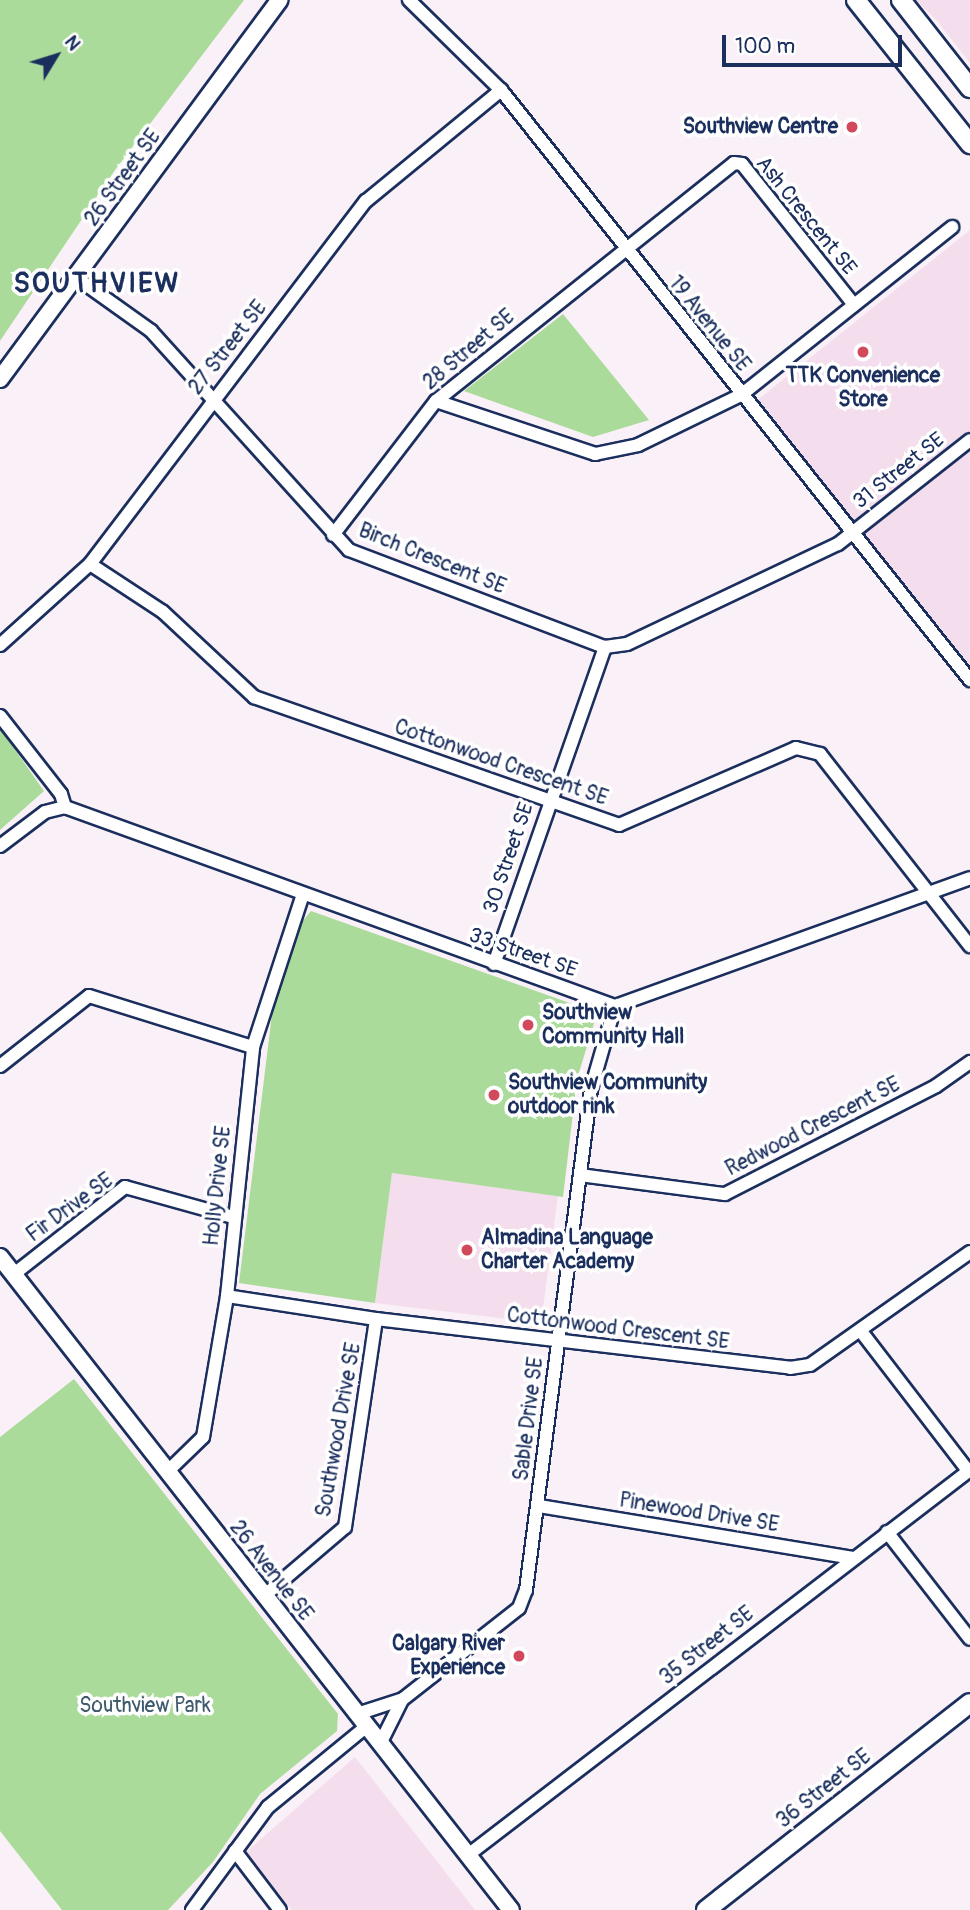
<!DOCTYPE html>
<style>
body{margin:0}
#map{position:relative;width:970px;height:1910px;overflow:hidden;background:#faf0f7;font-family:Pangolin,sans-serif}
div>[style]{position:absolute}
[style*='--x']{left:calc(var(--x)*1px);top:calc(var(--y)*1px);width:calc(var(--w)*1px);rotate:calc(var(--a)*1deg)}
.built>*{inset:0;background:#f4deed}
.green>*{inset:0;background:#abdb9b}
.roads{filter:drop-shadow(2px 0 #1b2f5e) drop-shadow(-2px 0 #1b2f5e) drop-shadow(0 2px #1b2f5e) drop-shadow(0 -2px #1b2f5e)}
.minor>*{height:12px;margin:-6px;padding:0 6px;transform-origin:6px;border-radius:6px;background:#fff}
.tertiary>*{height:16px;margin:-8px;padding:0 8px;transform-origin:8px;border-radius:8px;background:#fff}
.secondary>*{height:18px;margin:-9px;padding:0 9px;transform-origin:9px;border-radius:9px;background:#fff}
.dots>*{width:19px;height:19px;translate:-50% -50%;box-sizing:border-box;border:4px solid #fff;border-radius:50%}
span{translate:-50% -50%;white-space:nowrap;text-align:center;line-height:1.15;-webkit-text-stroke:7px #fff;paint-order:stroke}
.poi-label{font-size:21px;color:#1b2f5e;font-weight:700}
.right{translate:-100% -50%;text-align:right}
.left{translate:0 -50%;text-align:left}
.street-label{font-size:21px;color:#1b2f5e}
.park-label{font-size:21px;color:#3f5a6d}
.district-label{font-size:28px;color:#1b2f5e;font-weight:700;letter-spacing:2px}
.north{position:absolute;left:21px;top:21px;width:70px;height:70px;-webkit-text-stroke:5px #fff;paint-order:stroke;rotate:52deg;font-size:19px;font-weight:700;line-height:28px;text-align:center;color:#1b2f5e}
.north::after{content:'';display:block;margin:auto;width:24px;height:32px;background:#1b2f5e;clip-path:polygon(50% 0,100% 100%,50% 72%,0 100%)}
.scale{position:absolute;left:722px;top:35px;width:180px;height:32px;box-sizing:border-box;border:4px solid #1b2f5e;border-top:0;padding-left:9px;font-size:21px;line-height:24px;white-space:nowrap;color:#1b2f5e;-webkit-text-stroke:5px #fff;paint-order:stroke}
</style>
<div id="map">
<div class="built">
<i style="clip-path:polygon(916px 0,970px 0,970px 63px,938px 22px)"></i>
<i style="clip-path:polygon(970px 230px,970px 671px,750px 406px)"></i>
<i style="clip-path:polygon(392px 1173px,558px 1196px,541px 1323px,375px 1303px)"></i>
<i style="clip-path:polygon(355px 1757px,475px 1910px,292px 1910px,246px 1852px)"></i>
</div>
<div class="green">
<i style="clip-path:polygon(0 0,244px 0,115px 170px,0 341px)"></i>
<i style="clip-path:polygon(563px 314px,649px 420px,593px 437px,464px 391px)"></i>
<i style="clip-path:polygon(0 728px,44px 791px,0 830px)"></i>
<i style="clip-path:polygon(311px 911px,592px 1011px,596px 1017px,577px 1079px,563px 1197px,392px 1173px,375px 1303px,239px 1283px,273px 1006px,302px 922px)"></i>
<i style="clip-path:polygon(74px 1379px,338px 1714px,337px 1731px,260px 1794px,213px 1862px,168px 1910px,62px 1910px,0 1831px,0 1437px)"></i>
</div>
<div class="roads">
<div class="minor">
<i style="--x:409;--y:0;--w:129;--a:44.4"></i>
<i style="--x:501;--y:90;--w:754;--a:51.52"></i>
<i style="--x:77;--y:278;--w:91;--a:35.6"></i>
<i style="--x:151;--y:331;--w:295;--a:47.9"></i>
<i style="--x:349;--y:550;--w:274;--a:20.8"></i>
<i style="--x:605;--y:647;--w:22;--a:-8"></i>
<i style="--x:627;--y:644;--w:233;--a:-25.4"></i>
<i style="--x:838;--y:544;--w:168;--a:-38.2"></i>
<i style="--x:436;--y:401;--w:168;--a:18.4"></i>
<i style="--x:595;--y:454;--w:44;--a:-11.8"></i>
<i style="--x:638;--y:445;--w:114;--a:-25.9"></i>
<i style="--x:741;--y:395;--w:270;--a:-38.5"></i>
<i style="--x:333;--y:535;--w:169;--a:-52.5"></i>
<i style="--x:436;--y:401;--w:381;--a:-38.6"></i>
<i style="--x:734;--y:163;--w:8;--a:7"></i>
<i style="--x:742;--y:164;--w:180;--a:51.5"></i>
<i style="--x:90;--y:564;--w:87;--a:33.3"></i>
<i style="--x:163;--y:612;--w:125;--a:43"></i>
<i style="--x:254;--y:697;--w:387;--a:19.3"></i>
<i style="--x:619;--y:825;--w:193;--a:-23.5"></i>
<i style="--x:796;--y:748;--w:25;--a:14"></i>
<i style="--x:820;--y:754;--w:244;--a:52"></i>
<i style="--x:0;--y:645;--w:121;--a:-42"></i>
<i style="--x:90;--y:564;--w:456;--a:-52.8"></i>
<i style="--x:366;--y:201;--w:175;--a:-39.4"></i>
<i style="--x:0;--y:716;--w:99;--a:52"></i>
<i style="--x:61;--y:794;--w:14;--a:73"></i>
<i style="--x:65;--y:807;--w:585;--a:19.89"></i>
<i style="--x:615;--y:1006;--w:377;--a:-19.8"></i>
<i style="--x:0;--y:846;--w:56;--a:-37.1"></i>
<i style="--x:45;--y:812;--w:21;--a:-14"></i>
<i style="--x:494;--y:964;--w:336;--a:-70.7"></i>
<i style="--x:0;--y:1066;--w:113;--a:-38.2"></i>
<i style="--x:89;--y:996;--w:172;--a:17.3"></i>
<i style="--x:580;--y:1175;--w:146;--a:7.5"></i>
<i style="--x:725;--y:1194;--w:237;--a:-27.1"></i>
<i style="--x:936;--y:1086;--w:42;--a:-35.2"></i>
<i style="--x:14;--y:1274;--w:141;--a:-38.1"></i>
<i style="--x:125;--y:1187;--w:112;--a:15.5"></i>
<i style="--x:227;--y:1296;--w:151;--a:8.8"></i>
<i style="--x:376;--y:1319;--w:417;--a:6.7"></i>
<i style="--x:790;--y:1368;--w:20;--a:-9"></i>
<i style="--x:810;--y:1365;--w:196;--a:-35.2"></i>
<i style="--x:860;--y:1330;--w:178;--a:52.5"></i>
<i style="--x:167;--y:1472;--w:50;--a:-44.2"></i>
<i style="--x:203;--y:1437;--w:143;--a:-80.3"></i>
<i style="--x:227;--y:1296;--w:250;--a:-84"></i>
<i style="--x:253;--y:1047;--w:161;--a:-71.9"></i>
<i style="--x:539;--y:1506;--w:317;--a:9.4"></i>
<i style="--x:887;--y:1532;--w:135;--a:52.2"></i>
<i style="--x:264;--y:1596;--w:106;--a:-40.4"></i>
<i style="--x:345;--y:1527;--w:210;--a:-81.5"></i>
<i style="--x:357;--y:1714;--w:48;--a:-18.1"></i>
<i style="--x:403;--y:1699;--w:147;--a:-38.1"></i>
<i style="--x:519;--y:1608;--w:19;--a:-69"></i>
<i style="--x:526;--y:1590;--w:505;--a:-82.61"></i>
<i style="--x:591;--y:1089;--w:86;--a:-73.9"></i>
<i style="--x:380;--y:1744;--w:49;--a:-63.4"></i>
<i style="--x:235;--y:1851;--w:74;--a:52.7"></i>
<i style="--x:468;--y:1855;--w:633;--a:-37.49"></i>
<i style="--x:192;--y:1910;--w:128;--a:-53.6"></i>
<i style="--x:268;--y:1807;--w:128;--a:-39.3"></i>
</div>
<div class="tertiary">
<i style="--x:0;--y:379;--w:471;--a:-53.6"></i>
<i style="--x:0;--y:1257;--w:829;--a:51.96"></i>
</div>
<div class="secondary">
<i style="--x:856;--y:0;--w:184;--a:51.6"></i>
<i style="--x:901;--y:0;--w:112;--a:51.9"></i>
<i style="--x:706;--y:1910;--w:335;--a:-38.1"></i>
</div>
</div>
<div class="dots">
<i style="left:852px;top:127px;background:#d1495b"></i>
<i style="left:863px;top:352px;background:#d1495b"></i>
<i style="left:528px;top:1025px;background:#d1495b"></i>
<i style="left:494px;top:1095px;background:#d1495b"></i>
<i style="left:467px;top:1250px;background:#d1495b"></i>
<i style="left:519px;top:1656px;background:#d1495b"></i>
</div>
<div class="poi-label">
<span class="right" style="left:838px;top:127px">Southview Centre</span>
<span style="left:863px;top:388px">TTK Convenience<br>Store</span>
<span class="left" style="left:542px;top:1025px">Southview<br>Community Hall</span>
<span class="left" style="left:508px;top:1095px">Southview Community<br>outdoor rink</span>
<span class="left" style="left:481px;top:1250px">Almadina Language<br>Charter Academy</span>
<span class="right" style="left:505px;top:1656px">Calgary River<br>Experience</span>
</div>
<div class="street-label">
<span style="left:123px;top:178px;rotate:-54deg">26 Street SE</span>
<span style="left:806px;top:216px;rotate:51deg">Ash Crescent SE</span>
<span style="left:709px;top:324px;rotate:51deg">19 Avenue SE</span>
<span style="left:228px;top:348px;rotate:-52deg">27 Street SE</span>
<span style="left:469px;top:350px;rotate:-40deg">28 Street SE</span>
<span style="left:899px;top:471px;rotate:-38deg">31 Street SE</span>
<span style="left:432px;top:559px;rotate:22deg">Birch Crescent SE</span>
<span style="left:501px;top:763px;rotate:19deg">Cottonwood Crescent SE</span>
<span style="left:509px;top:858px;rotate:-71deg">30 Street SE</span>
<span style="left:523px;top:953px;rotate:19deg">33 Street SE</span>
<span style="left:813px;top:1127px;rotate:-27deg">Redwood Crescent SE</span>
<span style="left:218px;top:1186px;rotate:-84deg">Holly Drive SE</span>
<span style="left:70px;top:1208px;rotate:-36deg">Fir Drive SE</span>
<span style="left:618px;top:1329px;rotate:7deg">Cottonwood Crescent SE</span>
<span style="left:529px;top:1419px;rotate:-83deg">Sable Drive SE</span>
<span style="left:339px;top:1430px;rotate:-80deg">Southwood Drive SE</span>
<span style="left:699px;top:1513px;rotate:9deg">Pinewood Drive SE</span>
<span style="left:271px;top:1571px;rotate:52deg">26 Avenue SE</span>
<span style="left:707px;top:1646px;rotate:-38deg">35 Street SE</span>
<span style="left:824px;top:1789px;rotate:-38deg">36 Street SE</span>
</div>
<div class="park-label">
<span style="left:145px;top:1706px">Southview Park</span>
</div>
<div class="district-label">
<span style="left:97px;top:284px">SOUTHVIEW</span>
</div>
<div class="north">N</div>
<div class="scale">100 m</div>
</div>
